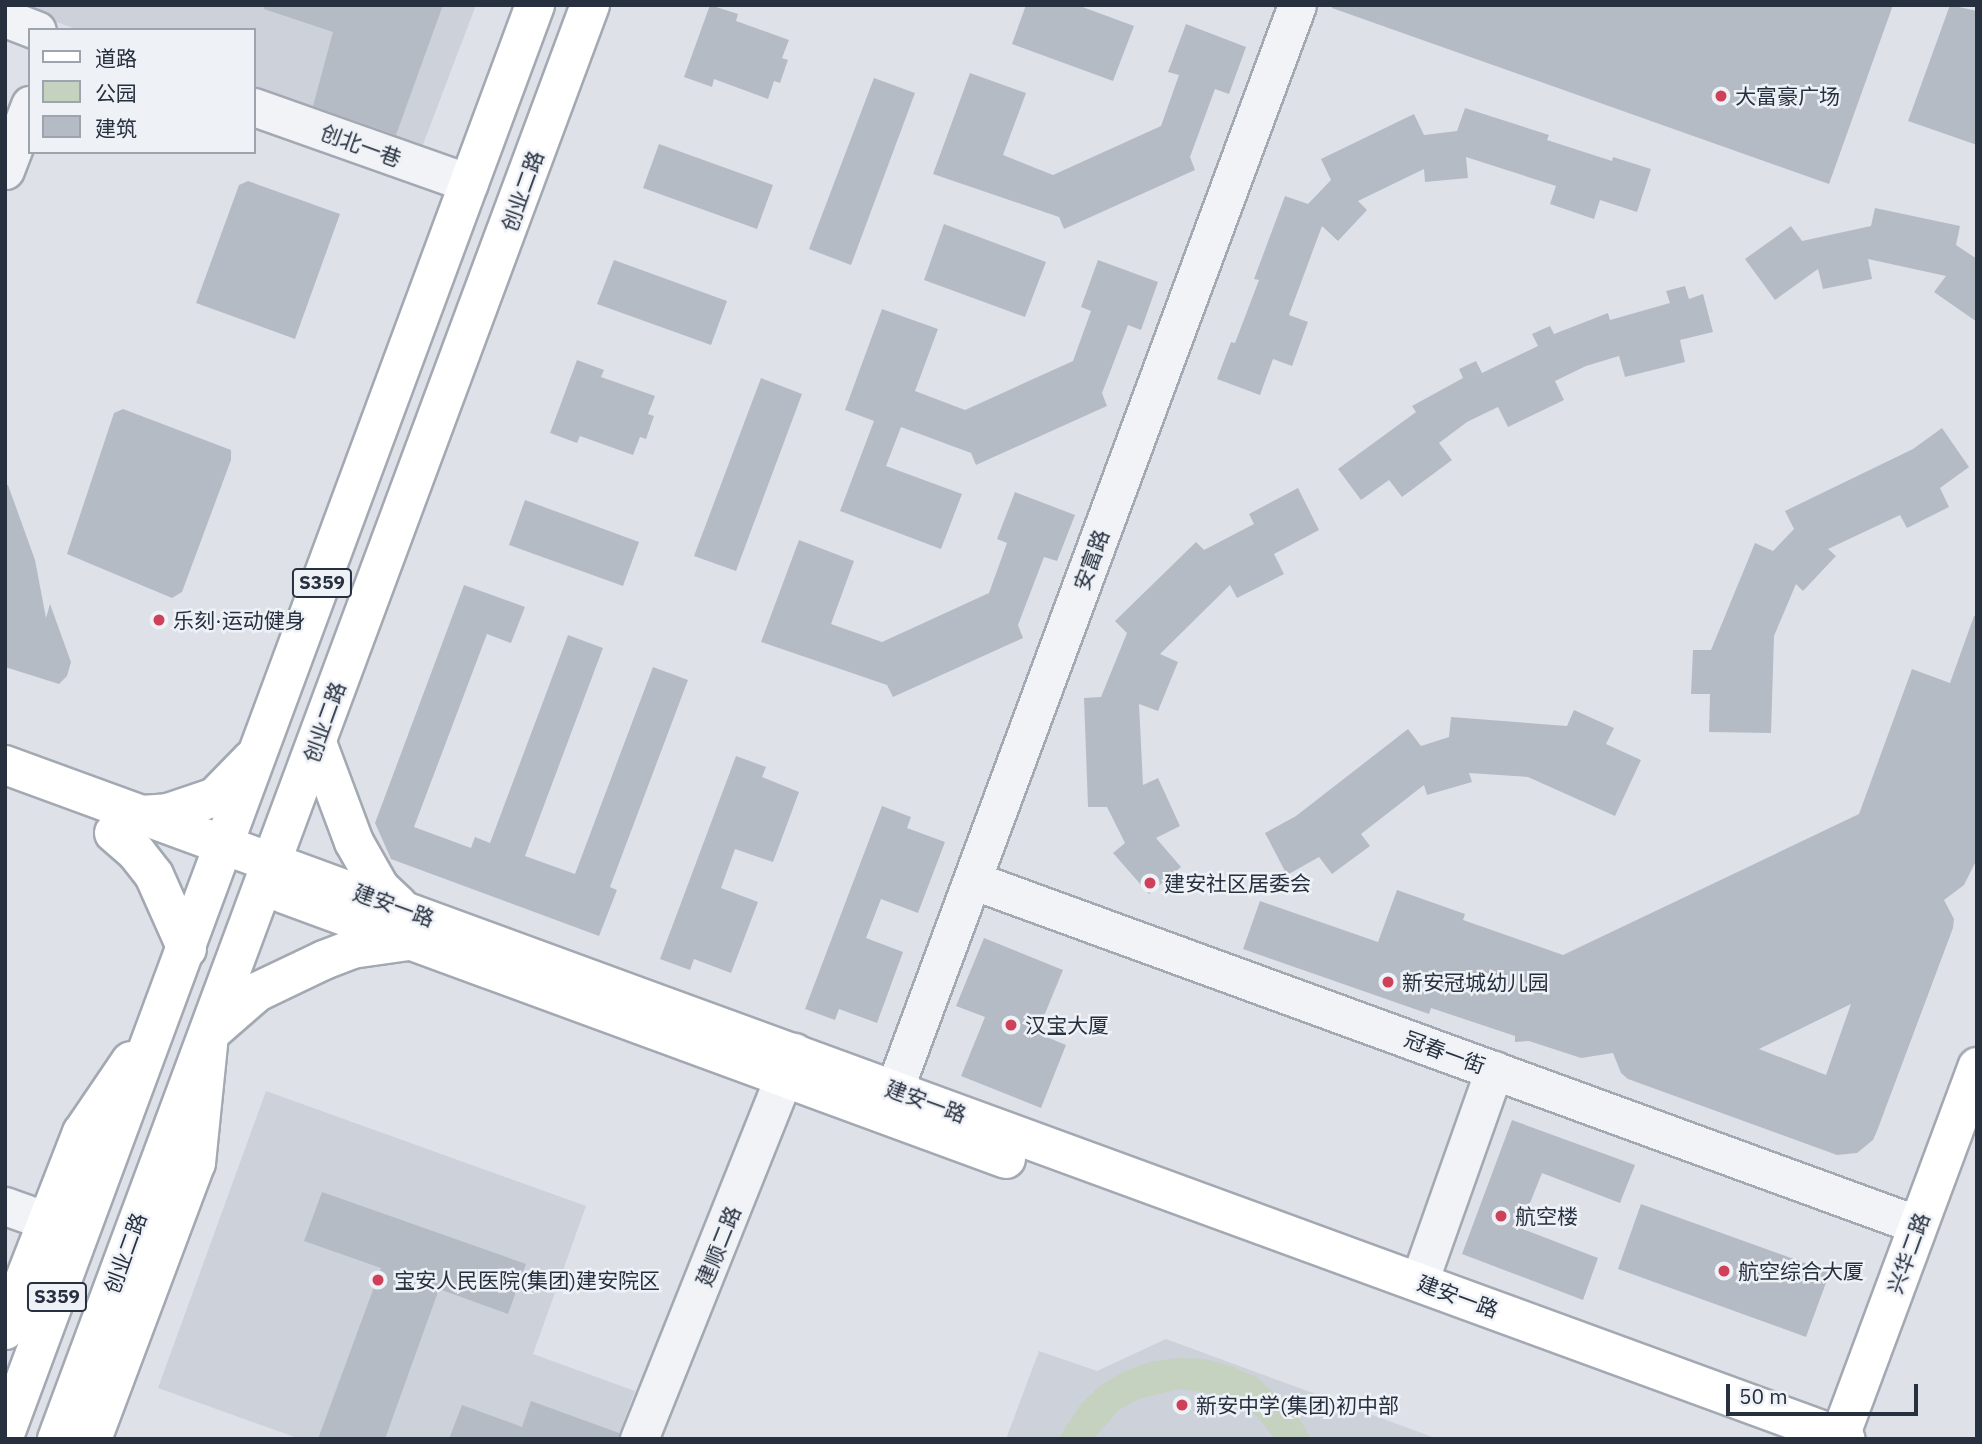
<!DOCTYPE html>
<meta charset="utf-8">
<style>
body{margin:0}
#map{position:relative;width:1982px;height:1444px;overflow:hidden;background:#dee2e8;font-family:"IBM Plex Sans","Noto Sans SC",sans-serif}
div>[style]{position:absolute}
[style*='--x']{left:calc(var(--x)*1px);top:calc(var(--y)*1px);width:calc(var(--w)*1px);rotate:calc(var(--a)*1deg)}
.built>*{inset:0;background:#ccd1da}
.green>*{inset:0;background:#c4d2bf}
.building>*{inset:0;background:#b5bbc5}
.roads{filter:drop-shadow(2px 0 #a3a9b2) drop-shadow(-2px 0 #a3a9b2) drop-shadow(0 2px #a3a9b2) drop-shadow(0 -2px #a3a9b2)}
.minor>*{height:37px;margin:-18.5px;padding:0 18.5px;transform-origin:18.5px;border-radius:18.5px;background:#f1f3f6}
.major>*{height:38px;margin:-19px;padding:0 19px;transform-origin:19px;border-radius:19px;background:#fff}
.dots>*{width:19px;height:19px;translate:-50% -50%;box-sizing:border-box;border:4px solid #eef1f6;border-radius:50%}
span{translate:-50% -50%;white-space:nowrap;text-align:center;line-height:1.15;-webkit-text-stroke:5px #eef1f6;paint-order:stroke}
.shield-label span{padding:2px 5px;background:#eef1f6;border:2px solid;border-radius:5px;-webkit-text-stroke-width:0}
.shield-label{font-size:19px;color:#27303f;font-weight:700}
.poi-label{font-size:21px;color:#27303f}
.left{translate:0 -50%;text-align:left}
.street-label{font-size:21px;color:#27303f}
.frame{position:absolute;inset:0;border:7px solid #27303f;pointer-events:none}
.legend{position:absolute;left:28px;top:28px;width:228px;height:126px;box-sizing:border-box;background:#eef1f6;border:2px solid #9ea4ad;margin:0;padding:9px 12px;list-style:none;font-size:21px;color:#27303f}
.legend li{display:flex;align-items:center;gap:14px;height:35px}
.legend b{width:35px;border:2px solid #9ea4ad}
.scale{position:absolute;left:1726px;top:1384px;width:192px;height:32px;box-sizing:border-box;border:4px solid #27303f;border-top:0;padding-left:9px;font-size:21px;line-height:24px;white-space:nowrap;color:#27303f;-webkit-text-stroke:5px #eef1f6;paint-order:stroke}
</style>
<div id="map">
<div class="built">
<i style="clip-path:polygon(12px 5px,476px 5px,419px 155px,254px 94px,254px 30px,78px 30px)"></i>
<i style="clip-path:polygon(266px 1091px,586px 1206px,533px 1354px,635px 1391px,617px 1439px,300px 1439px,158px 1388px)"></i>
<i style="clip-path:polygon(1166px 1339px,1438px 1439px,1006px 1439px,1039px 1351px,1097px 1371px)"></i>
</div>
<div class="green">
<i style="clip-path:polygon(1177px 1358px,1204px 1359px,1231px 1366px,1256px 1377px,1296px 1413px,1311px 1439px,1275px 1439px,1257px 1416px,1240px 1404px,1221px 1395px,1179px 1389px,1138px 1399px,1119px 1410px,1093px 1439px,1058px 1439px,1081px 1404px,1101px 1385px,1125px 1371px,1150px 1362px)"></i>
</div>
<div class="building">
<i style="clip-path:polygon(265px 5px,443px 5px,396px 135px,313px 106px,333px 32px,264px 9px)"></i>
<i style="clip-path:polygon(710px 5px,738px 14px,736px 21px,789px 40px,782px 58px,788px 60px,780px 83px,774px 81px,768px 99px,714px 79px,712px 87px,684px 77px)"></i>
<i style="clip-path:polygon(1026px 5px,1077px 5px,1134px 26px,1113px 81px,1012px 44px)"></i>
<i style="clip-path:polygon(1333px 5px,1893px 5px,1829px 184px,1332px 8px)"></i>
<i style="clip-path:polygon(1950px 5px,1977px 11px,1977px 145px,1908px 121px)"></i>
<i style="clip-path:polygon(1186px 24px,1246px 47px,1229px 94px,1215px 89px,1190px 157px,1195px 170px,1064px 229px,1059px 217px,933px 174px,970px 73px,1026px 93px,1003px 155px,1053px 175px,1161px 126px,1179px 75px,1168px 72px)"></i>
<i style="clip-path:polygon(874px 78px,915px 93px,851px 265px,809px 249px)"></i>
<i style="clip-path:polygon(1465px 108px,1549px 135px,1547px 140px,1612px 161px,1613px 157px,1651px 169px,1637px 212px,1600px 200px,1594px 219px,1550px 204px,1556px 186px,1466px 157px,1468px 178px,1425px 182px,1424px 169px,1358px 201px,1367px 210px,1338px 241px,1322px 226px,1289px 315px,1308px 322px,1292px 366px,1273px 359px,1260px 395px,1217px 379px,1231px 342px,1235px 343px,1259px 280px,1254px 279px,1285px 196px,1308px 204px,1331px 180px,1321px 159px,1414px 114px,1424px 135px,1457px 131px)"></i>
<i style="clip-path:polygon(659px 144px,773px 185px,757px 229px,643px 188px)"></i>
<i style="clip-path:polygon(248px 181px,340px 214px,295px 339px,196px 303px,239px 185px)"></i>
<i style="clip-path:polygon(1875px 208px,1960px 226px,1956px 245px,1977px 259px,1977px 322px,1934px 292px,1946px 276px,1868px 259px,1872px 279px,1823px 289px,1818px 269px,1775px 300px,1745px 259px,1791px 226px,1802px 241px,1871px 226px)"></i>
<i style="clip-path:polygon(944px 224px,1046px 262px,1025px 317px,924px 280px)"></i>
<i style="clip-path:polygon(614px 260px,727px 301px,711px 345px,597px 304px)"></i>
<i style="clip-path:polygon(1098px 260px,1158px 282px,1141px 330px,1128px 325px,1102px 393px,1107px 406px,976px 465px,971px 453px,901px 427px,886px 466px,962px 494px,941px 549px,840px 511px,874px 421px,845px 410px,882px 309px,938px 329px,915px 391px,965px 410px,1073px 361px,1091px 311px,1081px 307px)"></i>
<i style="clip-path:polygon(1685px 286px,1689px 299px,1703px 294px,1713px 332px,1680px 340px,1685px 362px,1625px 377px,1619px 356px,1586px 366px,1555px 381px,1564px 400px,1508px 427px,1498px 407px,1467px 422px,1439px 443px,1452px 460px,1402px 497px,1389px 480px,1361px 500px,1338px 469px,1416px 412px,1412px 406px,1463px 378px,1459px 369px,1476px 361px,1482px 373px,1538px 346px,1532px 334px,1550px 326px,1554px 334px,1608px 313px,1610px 320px,1670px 303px,1666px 291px)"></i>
<i style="clip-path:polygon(577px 360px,604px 370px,601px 377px,655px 396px,648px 414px,654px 416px,646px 439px,640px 437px,633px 455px,580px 436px,577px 443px,550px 433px)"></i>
<i style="clip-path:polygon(761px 378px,802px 394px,736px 571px,694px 556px)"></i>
<i style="clip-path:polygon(123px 409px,231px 450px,231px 460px,182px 592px,172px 598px,67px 554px,114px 413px)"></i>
<i style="clip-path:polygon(1942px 428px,1969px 467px,1940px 488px,1949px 507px,1907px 528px,1900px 515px,1828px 549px,1836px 556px,1803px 591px,1796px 584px,1774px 636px,1771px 733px,1709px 732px,1710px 694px,1691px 694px,1693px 650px,1711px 650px,1755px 543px,1773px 551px,1794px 529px,1785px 511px,1913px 449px)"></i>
<i style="clip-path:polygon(5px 485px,8px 485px,35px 560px,46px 618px,50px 604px,71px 662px,67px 676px,59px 684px,5px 667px)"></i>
<i style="clip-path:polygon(1298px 488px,1319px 530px,1274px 554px,1284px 574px,1237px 598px,1230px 585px,1160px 654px,1178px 662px,1158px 711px,1139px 704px,1143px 785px,1158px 778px,1180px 826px,1156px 838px,1181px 867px,1149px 894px,1113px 853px,1125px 843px,1107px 807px,1088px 807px,1084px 698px,1101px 697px,1127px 633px,1115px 621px,1196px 542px,1204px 550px,1254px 524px,1249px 514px)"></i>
<i style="clip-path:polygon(1015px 492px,1075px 515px,1057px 561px,1044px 557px,1018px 625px,1023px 638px,893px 697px,887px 685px,761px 642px,799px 540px,854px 561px,831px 624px,882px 642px,989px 593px,1007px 543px,997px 539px)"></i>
<i style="clip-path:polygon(525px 500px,639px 542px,623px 586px,509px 545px)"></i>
<i style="clip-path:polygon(464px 585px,525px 607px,511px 643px,487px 634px,414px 827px,471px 848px,475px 837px,490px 843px,568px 635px,603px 648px,525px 856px,575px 874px,653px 667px,688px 680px,610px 887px,617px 890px,599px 936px,391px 859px,375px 823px)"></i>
<i style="clip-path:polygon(evenodd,1974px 616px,1977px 616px,1977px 859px,1964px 885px,1944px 900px,1954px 919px,1953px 928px,1877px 1131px,1873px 1140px,1857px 1153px,1837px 1155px,1628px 1079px,1621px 1073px,1613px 1053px,1581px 1058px,1529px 1041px,1515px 1042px,1515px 1036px,1431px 1008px,1429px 1014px,1243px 949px,1260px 901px,1378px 942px,1397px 890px,1465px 914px,1463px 920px,1563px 955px,1859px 814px,1912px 669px,1950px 683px,1974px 616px,1851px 1004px,1826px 1075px,1759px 1049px,1851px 1004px)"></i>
<i style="clip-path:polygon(1574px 710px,1614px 728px,1606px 744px,1641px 760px,1615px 816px,1528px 777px,1469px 773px,1472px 782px,1427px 795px,1424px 785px,1361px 834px,1370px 846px,1332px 874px,1319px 857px,1287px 875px,1265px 833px,1296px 816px,1408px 729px,1421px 746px,1449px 737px,1451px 717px,1567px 726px)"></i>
<i style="clip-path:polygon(736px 756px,766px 767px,762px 777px,799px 792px,773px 862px,735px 849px,721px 888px,758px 902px,731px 973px,694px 959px,690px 970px,660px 959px)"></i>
<i style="clip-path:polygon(882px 806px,911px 817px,907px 828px,945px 842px,918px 913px,881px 899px,866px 938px,903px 952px,877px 1023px,839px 1009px,835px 1020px,805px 1009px)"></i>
<i style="clip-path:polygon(984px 938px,1063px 970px,1037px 1033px,1066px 1045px,1041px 1108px,961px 1076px,985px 1017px,956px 1006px)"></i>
<i style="clip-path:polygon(1512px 1120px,1635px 1165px,1620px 1203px,1542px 1173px,1520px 1228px,1598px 1258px,1583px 1300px,1462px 1254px)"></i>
<i style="clip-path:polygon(322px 1192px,526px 1264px,508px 1314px,439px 1289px,385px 1439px,318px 1439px,381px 1268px,304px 1241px)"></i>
<i style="clip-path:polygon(1641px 1204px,1830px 1272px,1806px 1337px,1618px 1269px)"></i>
<i style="clip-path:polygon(531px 1401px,619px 1433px,619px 1439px,449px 1439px,462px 1405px,522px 1427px)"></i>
</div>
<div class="roads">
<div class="minor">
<i style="--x:5;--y:18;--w:34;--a:21"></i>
<i style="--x:254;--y:107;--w:228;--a:19.5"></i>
<i style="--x:5;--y:170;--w:70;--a:-69"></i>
<i style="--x:972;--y:880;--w:1007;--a:20.04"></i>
<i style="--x:885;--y:1114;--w:1183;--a:-69.62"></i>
<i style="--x:5;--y:1206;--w:45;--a:19.7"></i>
<i style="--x:1419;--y:1282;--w:225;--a:-70.5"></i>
<i style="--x:639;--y:1439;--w:417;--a:-68.2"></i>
</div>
<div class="major">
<i style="--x:317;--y:743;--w:106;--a:69.5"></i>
<i style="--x:354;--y:842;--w:53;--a:60.5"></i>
<i style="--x:380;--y:888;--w:25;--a:43"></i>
<i style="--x:5;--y:765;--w:1960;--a:20.11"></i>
<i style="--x:141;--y:815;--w:27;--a:-4"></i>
<i style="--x:168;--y:813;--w:50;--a:-18.8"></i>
<i style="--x:215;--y:797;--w:52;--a:-45.8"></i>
<i style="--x:114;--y:833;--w:29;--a:41"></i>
<i style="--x:136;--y:852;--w:29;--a:52"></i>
<i style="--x:154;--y:875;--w:81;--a:66"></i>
<i style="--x:284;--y:894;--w:769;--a:20.15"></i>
<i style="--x:5;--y:1330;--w:212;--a:-68.7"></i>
<i style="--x:82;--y:1133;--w:87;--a:-55.8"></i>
<i style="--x:5;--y:1434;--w:1524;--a:-69.65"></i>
<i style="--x:57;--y:1439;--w:1530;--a:-69.61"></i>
<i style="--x:92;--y:1439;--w:295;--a:-69.4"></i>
<i style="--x:196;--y:1163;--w:130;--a:-84.2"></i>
<i style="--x:209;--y:1034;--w:64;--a:-41.2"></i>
<i style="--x:257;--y:992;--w:74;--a:-25.5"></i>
<i style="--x:324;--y:960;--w:30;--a:-21"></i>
<i style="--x:352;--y:949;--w:57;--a:-8.1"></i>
<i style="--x:1839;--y:1439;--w:397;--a:-69.6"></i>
</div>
</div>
<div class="dots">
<i style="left:1721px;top:96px;background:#cf4158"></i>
<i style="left:159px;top:620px;background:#cf4158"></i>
<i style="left:1150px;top:883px;background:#cf4158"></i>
<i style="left:1388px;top:982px;background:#cf4158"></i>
<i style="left:1011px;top:1025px;background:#cf4158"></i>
<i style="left:1501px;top:1216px;background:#cf4158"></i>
<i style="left:1724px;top:1271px;background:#cf4158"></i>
<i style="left:378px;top:1280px;background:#cf4158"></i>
<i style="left:1182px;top:1405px;background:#cf4158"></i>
</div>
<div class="shield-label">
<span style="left:322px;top:583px">S359</span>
<span style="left:57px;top:1297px">S359</span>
</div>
<div class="poi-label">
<span class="left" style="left:1735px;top:96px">大富豪广场</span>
<span class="left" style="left:173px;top:620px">乐刻·运动健身</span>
<span class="left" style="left:1164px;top:883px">建安社区居委会</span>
<span class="left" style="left:1402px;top:982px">新安冠城幼儿园</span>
<span class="left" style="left:1025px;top:1025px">汉宝大厦</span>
<span class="left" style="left:1515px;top:1216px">航空楼</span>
<span class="left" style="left:1738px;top:1271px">航空综合大厦</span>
<span class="left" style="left:394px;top:1280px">宝安人民医院(集团)建安院区</span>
<span class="left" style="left:1196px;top:1405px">新安中学(集团)初中部</span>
</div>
<div class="street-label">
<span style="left:361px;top:145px;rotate:20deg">创北一巷</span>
<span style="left:522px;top:191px;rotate:-70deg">创业二路</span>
<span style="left:1091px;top:560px;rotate:-70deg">安富路</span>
<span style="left:324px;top:722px;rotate:-70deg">创业二路</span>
<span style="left:394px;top:905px;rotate:20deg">建安一路</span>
<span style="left:1445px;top:1052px;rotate:20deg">冠春一街</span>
<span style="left:926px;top:1101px;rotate:20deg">建安一路</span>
<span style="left:718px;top:1246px;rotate:-68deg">建顺二路</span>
<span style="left:125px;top:1253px;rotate:-70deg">创业二路</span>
<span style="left:1908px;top:1253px;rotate:-70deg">兴华二路</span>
<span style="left:1458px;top:1296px;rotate:20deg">建安一路</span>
</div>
<div class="frame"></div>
<ul class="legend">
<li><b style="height:9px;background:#fff"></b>道路</li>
<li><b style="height:19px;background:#c4d2bf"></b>公园</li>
<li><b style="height:19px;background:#b5bbc5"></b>建筑</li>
</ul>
<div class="scale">50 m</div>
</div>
